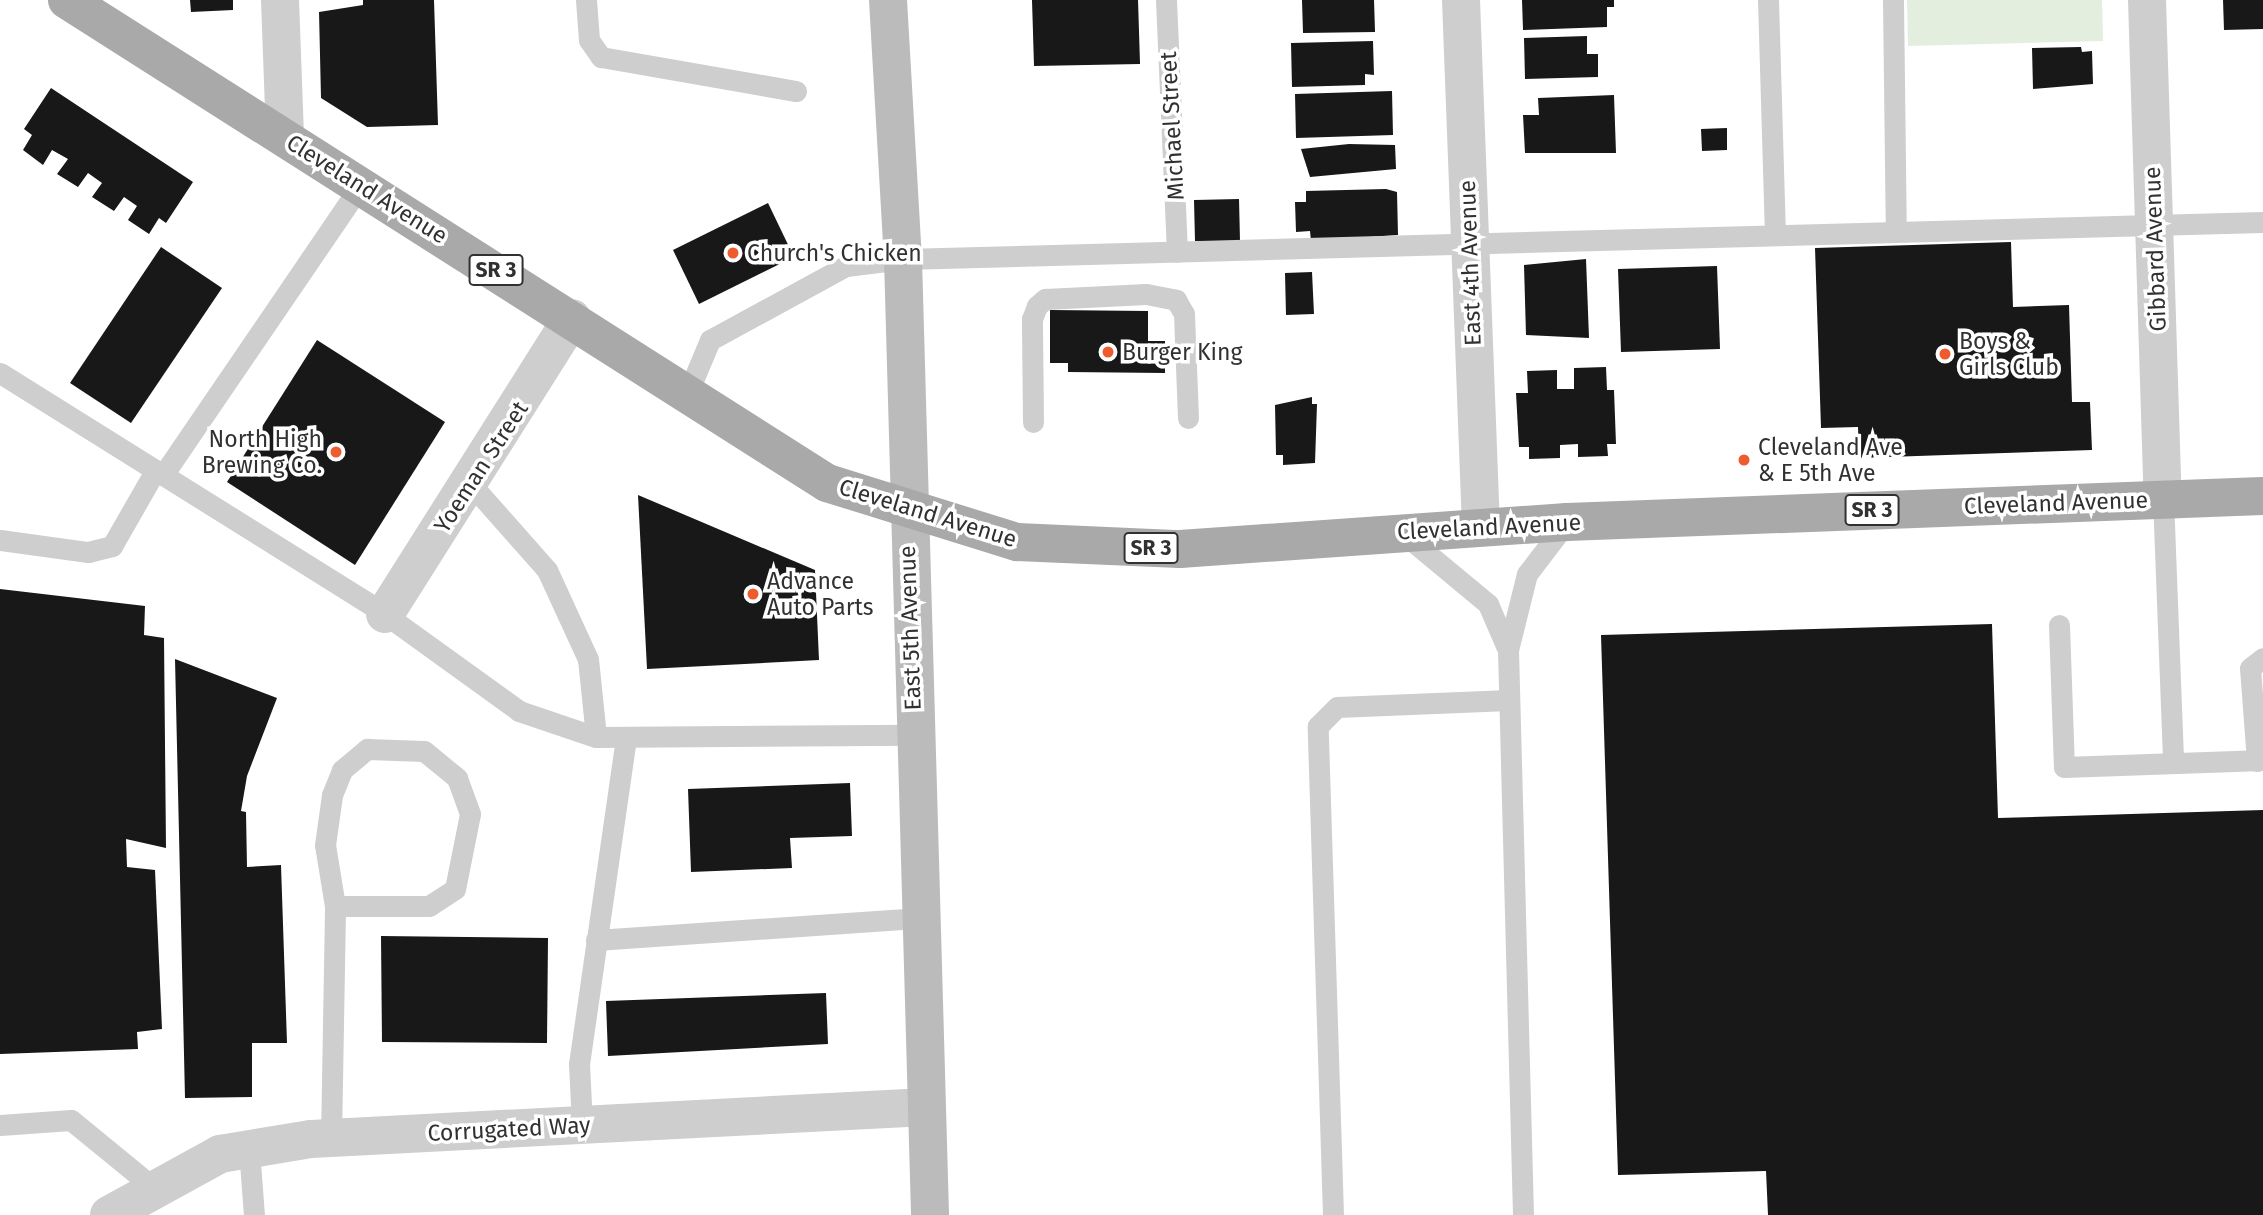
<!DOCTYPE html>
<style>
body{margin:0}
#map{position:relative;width:2263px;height:1215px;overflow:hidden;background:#fff;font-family:"Fira Sans",sans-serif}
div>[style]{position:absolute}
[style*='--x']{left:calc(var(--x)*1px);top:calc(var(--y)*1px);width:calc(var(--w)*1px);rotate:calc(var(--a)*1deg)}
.green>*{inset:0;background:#e3eedf}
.building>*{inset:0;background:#181818}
.service>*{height:21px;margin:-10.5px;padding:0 10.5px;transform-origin:10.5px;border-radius:10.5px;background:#cecece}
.minor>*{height:38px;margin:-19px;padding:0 19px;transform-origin:19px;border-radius:19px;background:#cecece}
.secondary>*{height:38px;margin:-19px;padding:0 19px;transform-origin:19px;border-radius:19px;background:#bbb}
.primary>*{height:38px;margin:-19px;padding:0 19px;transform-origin:19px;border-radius:19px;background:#a9a9a9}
.dots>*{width:19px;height:19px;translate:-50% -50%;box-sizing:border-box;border:4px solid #fff;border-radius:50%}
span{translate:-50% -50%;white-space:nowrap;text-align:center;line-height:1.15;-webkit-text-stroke:7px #fff;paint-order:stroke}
.shield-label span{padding:2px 5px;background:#fff;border:2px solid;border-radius:5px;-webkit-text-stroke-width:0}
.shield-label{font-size:21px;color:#313131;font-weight:700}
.street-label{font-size:23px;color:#313131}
.poi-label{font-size:23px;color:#313131}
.left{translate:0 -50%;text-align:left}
.right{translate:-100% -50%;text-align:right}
</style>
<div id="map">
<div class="green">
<i style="clip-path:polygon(1907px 0,2102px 0,2103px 41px,1908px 46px)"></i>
</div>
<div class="building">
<i style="clip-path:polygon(190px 0,233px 0,233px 10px,191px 12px)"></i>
<i style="clip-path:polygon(363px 0,434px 0,438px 125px,367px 127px,321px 98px,319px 12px,363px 5px)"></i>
<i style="clip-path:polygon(1032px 0,1138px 0,1140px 64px,1034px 66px)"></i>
<i style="clip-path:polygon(1302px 0,1374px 0,1375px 32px,1303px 33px)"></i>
<i style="clip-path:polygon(1522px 0,1614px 0,1614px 7px,1607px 7px,1607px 27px,1523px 30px)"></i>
<i style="clip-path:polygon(2223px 0,2263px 0,2263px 29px,2224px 30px)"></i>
<i style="clip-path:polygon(1587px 36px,1587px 54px,1598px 54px,1598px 77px,1525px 79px,1524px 38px)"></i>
<i style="clip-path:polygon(1373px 41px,1374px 75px,1365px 74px,1365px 85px,1292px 87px,1291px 43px)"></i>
<i style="clip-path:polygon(2081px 47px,2082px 52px,2092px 51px,2093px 84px,2033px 89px,2032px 48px)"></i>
<i style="clip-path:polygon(51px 88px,193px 182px,166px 223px,159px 218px,149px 234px,128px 220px,137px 206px,124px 197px,114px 211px,92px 197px,102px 183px,88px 173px,78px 187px,57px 174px,68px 159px,52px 150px,43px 165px,23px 150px,32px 135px,24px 129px)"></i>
<i style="clip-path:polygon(1392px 91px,1393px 135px,1296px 138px,1295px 94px)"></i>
<i style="clip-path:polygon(1614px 95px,1616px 153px,1525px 153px,1523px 115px,1539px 115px,1538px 98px)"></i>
<i style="clip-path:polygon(1727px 128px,1727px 150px,1702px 151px,1701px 129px)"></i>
<i style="clip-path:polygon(1349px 144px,1395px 145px,1396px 169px,1310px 177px,1301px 149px)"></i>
<i style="clip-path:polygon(1386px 189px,1397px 192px,1398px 235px,1311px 241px,1310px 231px,1296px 232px,1295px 202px,1306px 202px,1306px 191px)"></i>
<i style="clip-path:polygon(1239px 199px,1240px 241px,1195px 241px,1194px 200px)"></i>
<i style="clip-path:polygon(768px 203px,794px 257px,699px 304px,673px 250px)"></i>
<i style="clip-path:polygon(2011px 242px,2013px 307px,2069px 305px,2072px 402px,2090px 402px,2092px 450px,1859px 458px,1858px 427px,1821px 428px,1815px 248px)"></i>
<i style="clip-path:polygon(161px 247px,222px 288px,131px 423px,70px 383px)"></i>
<i style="clip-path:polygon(1586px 259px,1589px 338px,1526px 335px,1524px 265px)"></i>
<i style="clip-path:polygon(1717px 266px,1720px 349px,1621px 352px,1618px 269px)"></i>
<i style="clip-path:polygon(1312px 272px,1314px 314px,1286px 315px,1285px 273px)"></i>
<i style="clip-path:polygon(1050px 310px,1148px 311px,1148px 341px,1165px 341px,1165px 373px,1068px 372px,1068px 363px,1050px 363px)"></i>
<i style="clip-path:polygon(317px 340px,445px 422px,355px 565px,227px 482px)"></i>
<i style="clip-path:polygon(1606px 367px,1607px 390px,1614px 390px,1616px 444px,1607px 444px,1608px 456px,1578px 457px,1578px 444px,1560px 445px,1560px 458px,1529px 459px,1529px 447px,1519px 447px,1516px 393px,1528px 393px,1527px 371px,1557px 370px,1557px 389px,1574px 389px,1574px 368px)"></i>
<i style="clip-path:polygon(1312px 397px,1312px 404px,1317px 404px,1315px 463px,1283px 465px,1283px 455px,1276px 455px,1275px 405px)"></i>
<i style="clip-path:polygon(638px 495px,815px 570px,819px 660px,647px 669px)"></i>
<i style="clip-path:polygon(0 589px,145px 606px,144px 635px,164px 638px,166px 848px,126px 839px,127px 867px,155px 870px,162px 1029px,137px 1032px,138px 1049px,0 1054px)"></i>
<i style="clip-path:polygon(1992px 624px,1998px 818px,2263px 810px,2263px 1215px,1768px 1215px,1766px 1171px,1618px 1175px,1601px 635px)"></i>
<i style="clip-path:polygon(175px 659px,277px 698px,247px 776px,241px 811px,246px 812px,247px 867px,281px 865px,287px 1043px,252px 1043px,252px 1097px,185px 1098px)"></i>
<i style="clip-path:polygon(850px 783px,852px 836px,790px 838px,792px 868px,691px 872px,688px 789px)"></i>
<i style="clip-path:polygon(381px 936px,548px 938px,547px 1043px,382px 1042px)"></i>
<i style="clip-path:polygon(826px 993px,828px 1044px,608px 1056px,606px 1001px)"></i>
</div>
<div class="service">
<i style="--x:586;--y:0;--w:40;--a:85.7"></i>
<i style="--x:589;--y:40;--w:21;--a:55"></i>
<i style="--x:601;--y:57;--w:198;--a:9.9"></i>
<i style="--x:1166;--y:0;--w:252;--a:87.5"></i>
<i style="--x:1768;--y:0;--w:235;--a:88.3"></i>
<i style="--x:1893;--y:0;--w:231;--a:89.3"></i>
<i style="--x:0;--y:373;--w:442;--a:32"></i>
<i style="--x:375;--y:607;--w:178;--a:35.8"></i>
<i style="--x:519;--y:711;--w:81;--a:18.7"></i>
<i style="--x:596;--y:737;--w:318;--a:-0.4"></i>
<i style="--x:686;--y:397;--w:62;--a:-67.2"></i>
<i style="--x:710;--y:340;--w:155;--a:-28.6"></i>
<i style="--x:846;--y:266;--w:57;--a:-7"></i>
<i style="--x:903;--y:259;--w:1361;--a:-1.56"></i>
<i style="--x:1033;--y:422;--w:103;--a:-90.6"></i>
<i style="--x:1032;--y:319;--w:14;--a:-69"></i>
<i style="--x:1037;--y:306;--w:11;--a:-41"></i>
<i style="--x:1045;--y:299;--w:101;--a:-2.8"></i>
<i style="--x:1146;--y:294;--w:31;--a:11"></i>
<i style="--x:1176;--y:300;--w:16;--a:60"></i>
<i style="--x:1184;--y:314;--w:104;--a:87.8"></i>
<i style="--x:163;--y:475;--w:351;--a:-55.7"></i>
<i style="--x:470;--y:483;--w:116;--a:48.5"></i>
<i style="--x:547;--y:570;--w:98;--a:65.3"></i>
<i style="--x:588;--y:659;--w:78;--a:84.1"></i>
<i style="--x:2163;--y:498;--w:265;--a:87.8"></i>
<i style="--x:1405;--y:535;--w:108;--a:39.7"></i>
<i style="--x:1488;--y:604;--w:48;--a:66.6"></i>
<i style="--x:0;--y:540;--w:89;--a:7.8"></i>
<i style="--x:88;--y:552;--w:25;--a:-14"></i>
<i style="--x:112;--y:546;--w:86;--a:-60.2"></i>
<i style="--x:2059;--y:625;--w:142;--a:88"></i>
<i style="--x:2064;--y:767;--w:199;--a:-2"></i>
<i style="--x:2257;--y:761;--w:93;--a:-94.3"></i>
<i style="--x:2250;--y:668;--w:16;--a:-38"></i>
<i style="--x:596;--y:940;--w:325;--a:-3.9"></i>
<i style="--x:0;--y:1125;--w:71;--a:-4"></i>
<i style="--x:71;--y:1120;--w:106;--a:39.3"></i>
<i style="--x:582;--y:1125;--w:61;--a:-92.8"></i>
<i style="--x:579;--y:1064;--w:330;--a:-81.8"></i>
<i style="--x:331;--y:1139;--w:233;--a:-89"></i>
<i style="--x:335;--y:906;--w:62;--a:-99.3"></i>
<i style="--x:325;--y:845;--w:50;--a:-82"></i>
<i style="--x:332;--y:795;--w:27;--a:-68"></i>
<i style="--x:342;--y:770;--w:33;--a:-40"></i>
<i style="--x:367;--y:749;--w:57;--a:2"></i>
<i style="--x:424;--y:751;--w:43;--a:39.3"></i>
<i style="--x:457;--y:778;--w:38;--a:70"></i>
<i style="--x:470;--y:814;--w:76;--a:101.3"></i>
<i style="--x:455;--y:889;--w:31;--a:147"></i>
<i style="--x:429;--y:906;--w:94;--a:180"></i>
<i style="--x:249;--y:1149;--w:66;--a:85.7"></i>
<i style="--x:1333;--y:1215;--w:489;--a:-91.8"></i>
<i style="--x:1318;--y:726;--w:27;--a:-45"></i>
<i style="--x:1337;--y:707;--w:172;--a:-2.3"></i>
<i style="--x:1523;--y:1215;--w:565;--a:-91.52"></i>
<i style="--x:1508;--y:650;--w:78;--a:-76"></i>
<i style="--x:1527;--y:574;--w:64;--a:-52.6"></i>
</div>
<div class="minor">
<i style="--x:280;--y:0;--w:138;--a:87.9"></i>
<i style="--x:1461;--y:0;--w:527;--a:87.83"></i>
<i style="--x:2147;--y:0;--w:498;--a:88.2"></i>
<i style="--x:385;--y:614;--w:350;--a:-57.7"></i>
<i style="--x:109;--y:1215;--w:127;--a:-28.8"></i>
<i style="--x:220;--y:1154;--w:92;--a:-9.4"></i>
<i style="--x:311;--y:1139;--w:616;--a:-2.98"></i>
</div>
<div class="secondary">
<i style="--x:888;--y:0;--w:259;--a:86.7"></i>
<i style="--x:903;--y:259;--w:956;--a:88.38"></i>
</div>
<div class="primary">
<i style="--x:67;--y:0;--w:900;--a:32.44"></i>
<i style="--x:827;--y:483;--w:199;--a:17.3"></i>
<i style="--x:1017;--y:542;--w:163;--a:2.5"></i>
<i style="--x:1180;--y:549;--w:388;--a:-4"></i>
<i style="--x:1567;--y:522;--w:696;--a:-2.14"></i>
</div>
<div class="dots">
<i style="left:733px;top:253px;background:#ee5c2e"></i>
<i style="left:1108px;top:352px;background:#ee5c2e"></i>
<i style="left:1945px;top:354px;background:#ee5c2e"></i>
<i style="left:336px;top:452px;background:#ee5c2e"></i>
<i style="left:1744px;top:460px;background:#ee5c2e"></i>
<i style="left:753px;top:594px;background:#ee5c2e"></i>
</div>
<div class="shield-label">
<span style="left:496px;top:270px">SR 3</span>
<span style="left:1872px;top:510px">SR 3</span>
<span style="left:1151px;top:548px">SR 3</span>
</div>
<div class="street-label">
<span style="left:1172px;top:126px;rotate:-93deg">Michael Street</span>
<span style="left:367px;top:189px;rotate:32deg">Cleveland Avenue</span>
<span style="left:2155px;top:249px;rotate:-92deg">Gibbard Avenue</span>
<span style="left:1470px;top:263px;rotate:-92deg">East 4th Avenue</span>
<span style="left:481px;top:467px;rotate:-57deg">Yoeman Street</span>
<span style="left:2056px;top:503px;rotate:-2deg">Cleveland Avenue</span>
<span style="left:928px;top:513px;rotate:17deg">Cleveland Avenue</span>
<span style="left:1489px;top:527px;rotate:-3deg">Cleveland Avenue</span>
<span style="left:910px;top:628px;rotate:-92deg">East 5th Avenue</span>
<span style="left:509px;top:1129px;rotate:-3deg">Corrugated Way</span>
</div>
<div class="poi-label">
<span class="left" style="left:747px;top:253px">Church's Chicken</span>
<span class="left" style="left:1959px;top:354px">Boys &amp;<br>Girls Club</span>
<span class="left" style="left:1122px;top:352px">Burger King</span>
<span class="right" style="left:322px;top:452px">North High<br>Brewing Co.</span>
<span class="left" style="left:1758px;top:460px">Cleveland Ave<br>&amp; E 5th Ave</span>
<span class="left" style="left:767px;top:594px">Advance<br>Auto Parts</span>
</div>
</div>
